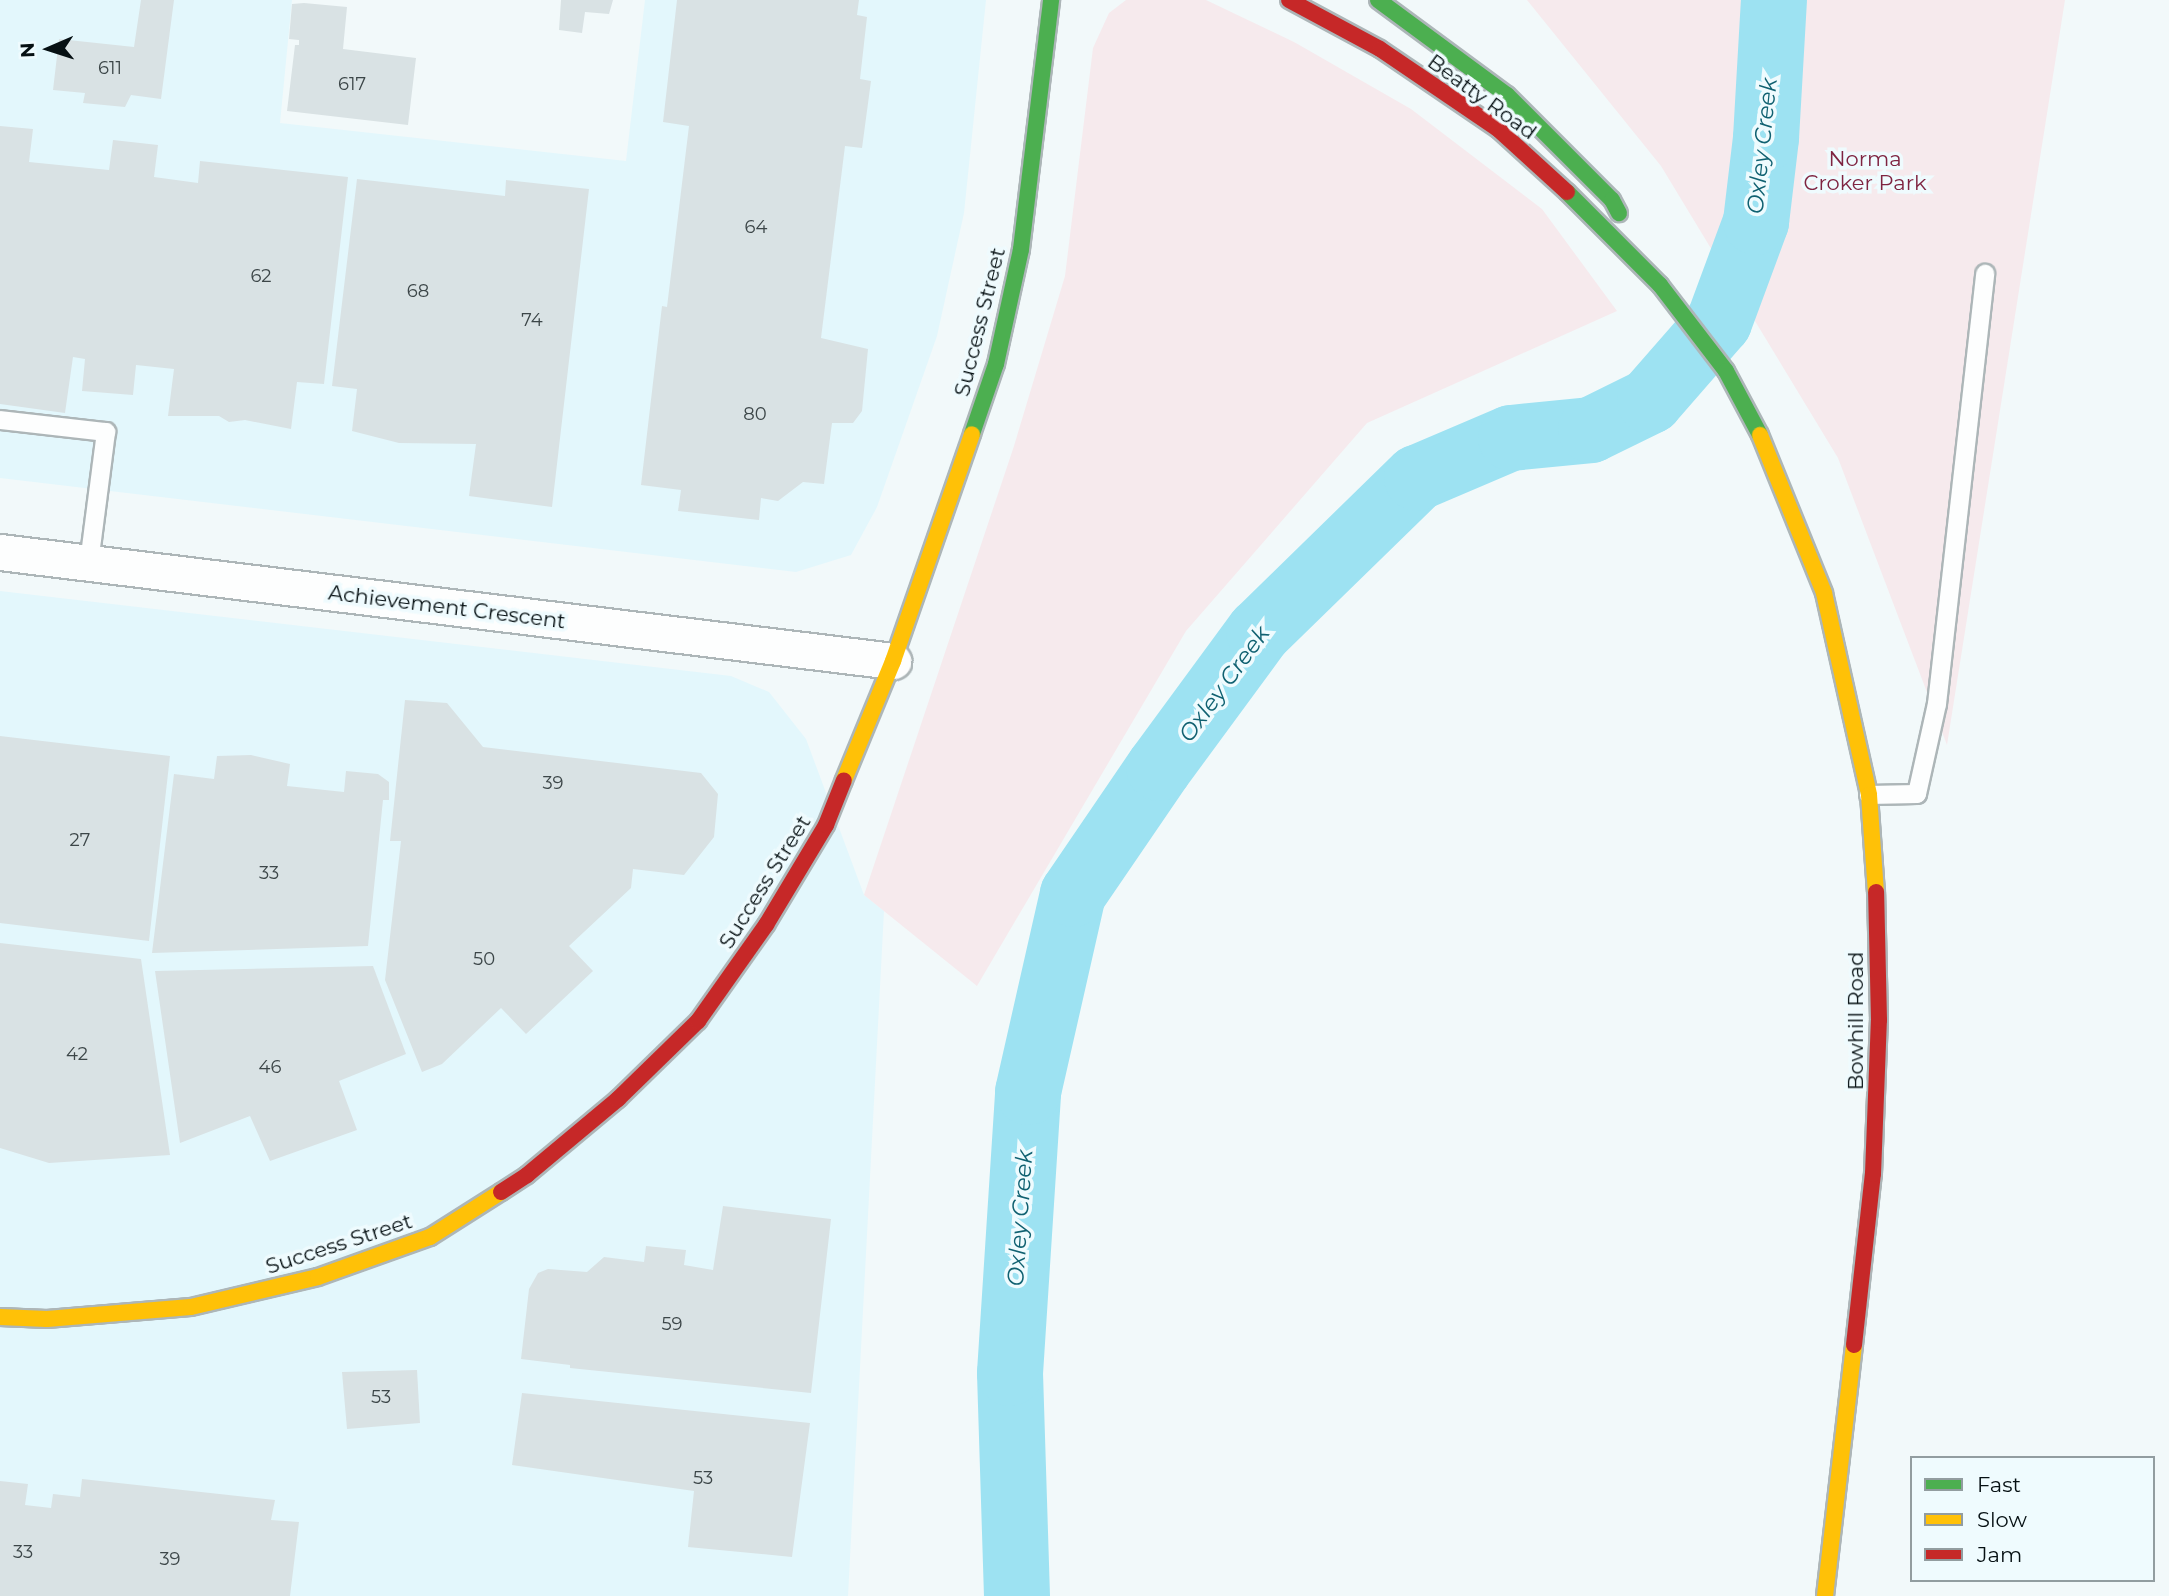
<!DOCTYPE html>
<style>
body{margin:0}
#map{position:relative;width:2169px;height:1596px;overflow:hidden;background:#f2f9fa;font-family:Montserrat,sans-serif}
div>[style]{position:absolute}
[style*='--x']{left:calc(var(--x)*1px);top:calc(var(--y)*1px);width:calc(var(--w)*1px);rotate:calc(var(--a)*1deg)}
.built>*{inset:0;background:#e3f7fc}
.green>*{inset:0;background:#f6eaed}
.river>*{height:66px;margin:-33px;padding:0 33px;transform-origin:33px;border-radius:33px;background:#9de2f2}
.building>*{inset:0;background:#d9e2e4}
.roads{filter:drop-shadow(2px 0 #adb6b8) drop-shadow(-2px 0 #adb6b8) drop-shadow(0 2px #adb6b8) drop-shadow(0 -2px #adb6b8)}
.lane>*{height:18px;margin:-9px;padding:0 9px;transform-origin:9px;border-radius:9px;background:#fdfefe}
.street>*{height:35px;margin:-17.5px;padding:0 17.5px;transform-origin:17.5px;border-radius:17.5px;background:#fdfefe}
.fast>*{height:16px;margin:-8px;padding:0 8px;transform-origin:8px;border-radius:8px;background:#4caf50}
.slow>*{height:16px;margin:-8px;padding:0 8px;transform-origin:8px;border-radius:8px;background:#ffc107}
.jam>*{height:16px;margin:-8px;padding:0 8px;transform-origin:8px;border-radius:8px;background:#c62828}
span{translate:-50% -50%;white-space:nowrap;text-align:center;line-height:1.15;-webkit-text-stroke:7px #effbfe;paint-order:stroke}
.number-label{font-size:18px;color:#3c4648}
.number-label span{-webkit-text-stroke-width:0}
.street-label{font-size:21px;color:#061013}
.park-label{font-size:21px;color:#7f2441}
.water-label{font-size:23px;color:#106171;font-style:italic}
.legend{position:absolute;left:1910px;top:1456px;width:245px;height:126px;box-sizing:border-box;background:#effbfe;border:2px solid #929da0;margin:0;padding:9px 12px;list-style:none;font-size:21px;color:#061013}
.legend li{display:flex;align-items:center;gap:14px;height:35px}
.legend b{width:35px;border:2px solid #929da0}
.north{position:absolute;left:14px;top:14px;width:70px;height:70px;-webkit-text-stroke:5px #effbfe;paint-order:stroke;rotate:267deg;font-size:19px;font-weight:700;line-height:28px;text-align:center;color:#061013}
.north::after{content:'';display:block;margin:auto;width:24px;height:32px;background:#061013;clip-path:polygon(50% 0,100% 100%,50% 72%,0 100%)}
</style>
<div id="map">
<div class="built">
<i style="clip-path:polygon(0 0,292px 0,280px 123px,626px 161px,645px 0,986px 0,964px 213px,937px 336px,877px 507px,851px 555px,796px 572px,0 478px)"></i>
<i style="clip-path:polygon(0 591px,731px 676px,769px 692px,806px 739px,864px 895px,884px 911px,848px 1596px,0 1596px)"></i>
</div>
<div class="green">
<i style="clip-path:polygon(1126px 0,1206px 0,1294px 42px,1411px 109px,1542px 209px,1617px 311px,1367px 423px,1186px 631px,977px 986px,864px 895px,1014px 446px,1065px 276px,1093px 48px,1109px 13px)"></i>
<i style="clip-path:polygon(1527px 0,2065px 0,1947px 745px,1838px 458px,1661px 166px)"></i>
</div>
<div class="river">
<i style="--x:1017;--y:1596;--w:223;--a:-91.8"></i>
<i style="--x:1010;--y:1373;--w:282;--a:-86.3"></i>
<i style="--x:1028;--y:1092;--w:203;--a:-77.2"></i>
<i style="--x:1073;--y:894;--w:153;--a:-55.7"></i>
<i style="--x:1159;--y:768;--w:169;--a:-53.7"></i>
<i style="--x:1259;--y:632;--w:221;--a:-44.3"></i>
<i style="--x:1417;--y:478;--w:102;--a:-23.1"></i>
<i style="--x:1511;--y:438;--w:80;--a:-5.7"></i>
<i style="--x:1591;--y:430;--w:66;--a:-26.2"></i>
<i style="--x:1650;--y:401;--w:105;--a:-48.9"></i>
<i style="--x:1719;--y:322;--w:107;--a:-69.7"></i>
<i style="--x:1756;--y:222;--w:85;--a:-83.2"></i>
<i style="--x:1766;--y:138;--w:138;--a:-86.7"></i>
</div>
<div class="building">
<i style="clip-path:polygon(141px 0,174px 0,161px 99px,131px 95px,125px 107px,83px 103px,85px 93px,53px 90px,59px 39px,134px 47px)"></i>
<i style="clip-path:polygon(561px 0,613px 0,609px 14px,585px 12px,582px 33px,559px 30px)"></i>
<i style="clip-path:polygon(677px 0,859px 0,857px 15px,867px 17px,860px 79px,871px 81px,862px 148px,845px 146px,821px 338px,868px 349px,862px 411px,853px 423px,832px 423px,824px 484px,803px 482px,778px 501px,761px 498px,759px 520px,678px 511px,681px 490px,641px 485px,662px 306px,667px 307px,689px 126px,663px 122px)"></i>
<i style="clip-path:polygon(304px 3px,347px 7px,343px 49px,416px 58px,408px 125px,287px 111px,295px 45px,299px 45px,299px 40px,289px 39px,292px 4px)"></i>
<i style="clip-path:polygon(0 126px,33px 129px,29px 162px,109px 170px,113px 140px,158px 145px,154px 177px,198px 183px,200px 161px,348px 177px,324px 384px,297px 382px,291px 429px,245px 420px,229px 422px,219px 416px,168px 416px,174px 369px,136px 365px,133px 395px,82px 391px,85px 359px,73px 357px,65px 413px,0 404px)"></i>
<i style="clip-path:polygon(357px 179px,505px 196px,506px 180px,589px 189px,552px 507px,469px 496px,476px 444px,399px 443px,352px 431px,357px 389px,332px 386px)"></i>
<i style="clip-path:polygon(405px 700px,447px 703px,483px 747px,701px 773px,718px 794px,714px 837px,684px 875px,633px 869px,631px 888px,569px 946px,593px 971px,526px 1034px,501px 1008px,442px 1064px,422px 1072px,385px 980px,401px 841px,390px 841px)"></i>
<i style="clip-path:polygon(0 736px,170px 756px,149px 941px,0 923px)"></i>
<i style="clip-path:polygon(251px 755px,290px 764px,287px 786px,344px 792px,346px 771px,378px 774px,389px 782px,389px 800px,383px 800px,368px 946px,152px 953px,174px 774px,214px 779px,217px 756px)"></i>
<i style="clip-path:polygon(0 943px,141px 959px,170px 1155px,49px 1163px,0 1148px)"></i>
<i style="clip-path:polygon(373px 966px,406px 1054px,339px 1081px,357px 1130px,270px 1161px,250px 1116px,180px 1143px,155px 971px)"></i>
<i style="clip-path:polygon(723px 1206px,831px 1219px,811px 1393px,570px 1368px,570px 1365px,521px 1359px,529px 1289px,538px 1273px,548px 1269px,587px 1272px,604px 1257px,644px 1262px,646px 1246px,686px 1250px,684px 1265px,713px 1270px)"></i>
<i style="clip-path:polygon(417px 1370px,420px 1423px,347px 1429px,342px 1372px)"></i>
<i style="clip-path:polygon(522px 1393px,810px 1423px,792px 1557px,688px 1547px,694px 1491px,512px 1465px)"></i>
<i style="clip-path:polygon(82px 1479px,275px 1500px,271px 1520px,299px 1522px,290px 1596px,0 1596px,0 1481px,28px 1484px,25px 1505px,51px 1508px,53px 1494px,80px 1497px)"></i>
</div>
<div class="roads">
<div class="lane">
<i style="--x:0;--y:420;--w:107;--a:6.5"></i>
<i style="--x:106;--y:432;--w:132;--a:97.4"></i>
<i style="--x:1869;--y:795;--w:48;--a:-1.2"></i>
<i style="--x:1917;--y:794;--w:92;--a:-77.5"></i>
<i style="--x:1937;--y:704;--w:433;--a:-83.6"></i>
</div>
<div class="street">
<i style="--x:0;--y:552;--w:900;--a:6.96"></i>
</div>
<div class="fast">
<i style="--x:1378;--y:0;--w:160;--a:36.4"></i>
<i style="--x:1507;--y:95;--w:148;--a:45"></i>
<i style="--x:1612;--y:200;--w:15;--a:62"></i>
<i style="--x:1567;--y:192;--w:132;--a:45"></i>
<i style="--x:1660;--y:285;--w:108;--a:52.5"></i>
<i style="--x:1726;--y:371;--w:72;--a:62"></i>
<i style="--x:972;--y:434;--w:74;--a:-71.1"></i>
<i style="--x:996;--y:364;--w:118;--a:-77.7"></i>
<i style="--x:1021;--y:249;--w:251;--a:-83.1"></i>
</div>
<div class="slow">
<i style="--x:1760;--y:435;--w:170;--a:67.9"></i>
<i style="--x:1824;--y:593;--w:207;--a:77.4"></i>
<i style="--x:1869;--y:795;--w:97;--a:85.9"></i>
<i style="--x:844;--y:780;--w:129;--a:-67.6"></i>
<i style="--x:893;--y:661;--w:240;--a:-70.8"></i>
<i style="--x:0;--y:1317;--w:47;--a:2.4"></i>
<i style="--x:47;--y:1319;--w:144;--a:-4.8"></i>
<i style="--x:191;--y:1307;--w:130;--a:-13.3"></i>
<i style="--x:318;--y:1277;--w:119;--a:-19.7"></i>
<i style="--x:430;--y:1237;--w:84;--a:-32.4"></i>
<i style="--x:1825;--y:1596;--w:253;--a:-83.4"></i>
</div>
<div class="jam">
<i style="--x:1289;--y:0;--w:103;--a:28.3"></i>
<i style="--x:1380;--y:49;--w:144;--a:34.2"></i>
<i style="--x:1499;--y:130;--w:92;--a:42.4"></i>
<i style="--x:501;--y:1192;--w:31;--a:-33"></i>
<i style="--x:527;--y:1175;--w:119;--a:-39.9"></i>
<i style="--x:618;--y:1099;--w:112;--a:-44.3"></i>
<i style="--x:698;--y:1021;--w:118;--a:-54.7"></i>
<i style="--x:766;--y:925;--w:117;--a:-59"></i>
<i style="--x:826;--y:825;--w:48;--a:-68.2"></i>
<i style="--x:1854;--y:1345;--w:172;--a:-83.7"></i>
<i style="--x:1873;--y:1174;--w:154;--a:-87.8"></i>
<i style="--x:1879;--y:1020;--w:128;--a:-91.3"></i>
</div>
</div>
<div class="number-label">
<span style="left:110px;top:68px">611</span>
<span style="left:352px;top:84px">617</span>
<span style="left:756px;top:227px">64</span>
<span style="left:261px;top:276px">62</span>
<span style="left:418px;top:291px">68</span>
<span style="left:532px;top:320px">74</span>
<span style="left:755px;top:414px">80</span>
<span style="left:553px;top:783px">39</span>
<span style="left:80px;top:840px">27</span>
<span style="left:269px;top:873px">33</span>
<span style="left:484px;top:959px">50</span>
<span style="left:77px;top:1054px">42</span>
<span style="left:270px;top:1067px">46</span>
<span style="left:672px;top:1324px">59</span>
<span style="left:381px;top:1397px">53</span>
<span style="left:703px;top:1478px">53</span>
<span style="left:23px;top:1552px">33</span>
<span style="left:170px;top:1559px">39</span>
</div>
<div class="street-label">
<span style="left:1482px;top:97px;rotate:36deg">Beatty Road</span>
<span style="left:980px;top:322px;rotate:-76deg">Success Street</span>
<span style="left:447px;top:607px;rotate:7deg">Achievement Crescent</span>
<span style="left:765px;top:882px;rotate:-58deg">Success Street</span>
<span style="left:1856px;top:1021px;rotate:-90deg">Bowhill Road</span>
<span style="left:339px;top:1244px;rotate:-18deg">Success Street</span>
</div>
<div class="park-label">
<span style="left:1865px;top:171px">Norma<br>Croker Park</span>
</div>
<div class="water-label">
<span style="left:1762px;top:146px;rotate:-84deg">Oxley Creek</span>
<span style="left:1224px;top:684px;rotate:-54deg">Oxley Creek</span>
<span style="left:1020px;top:1218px;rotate:-86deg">Oxley Creek</span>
</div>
<ul class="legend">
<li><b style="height:9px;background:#4caf50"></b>Fast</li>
<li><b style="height:9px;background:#ffc107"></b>Slow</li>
<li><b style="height:9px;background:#c62828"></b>Jam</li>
</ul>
<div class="north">N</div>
</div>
